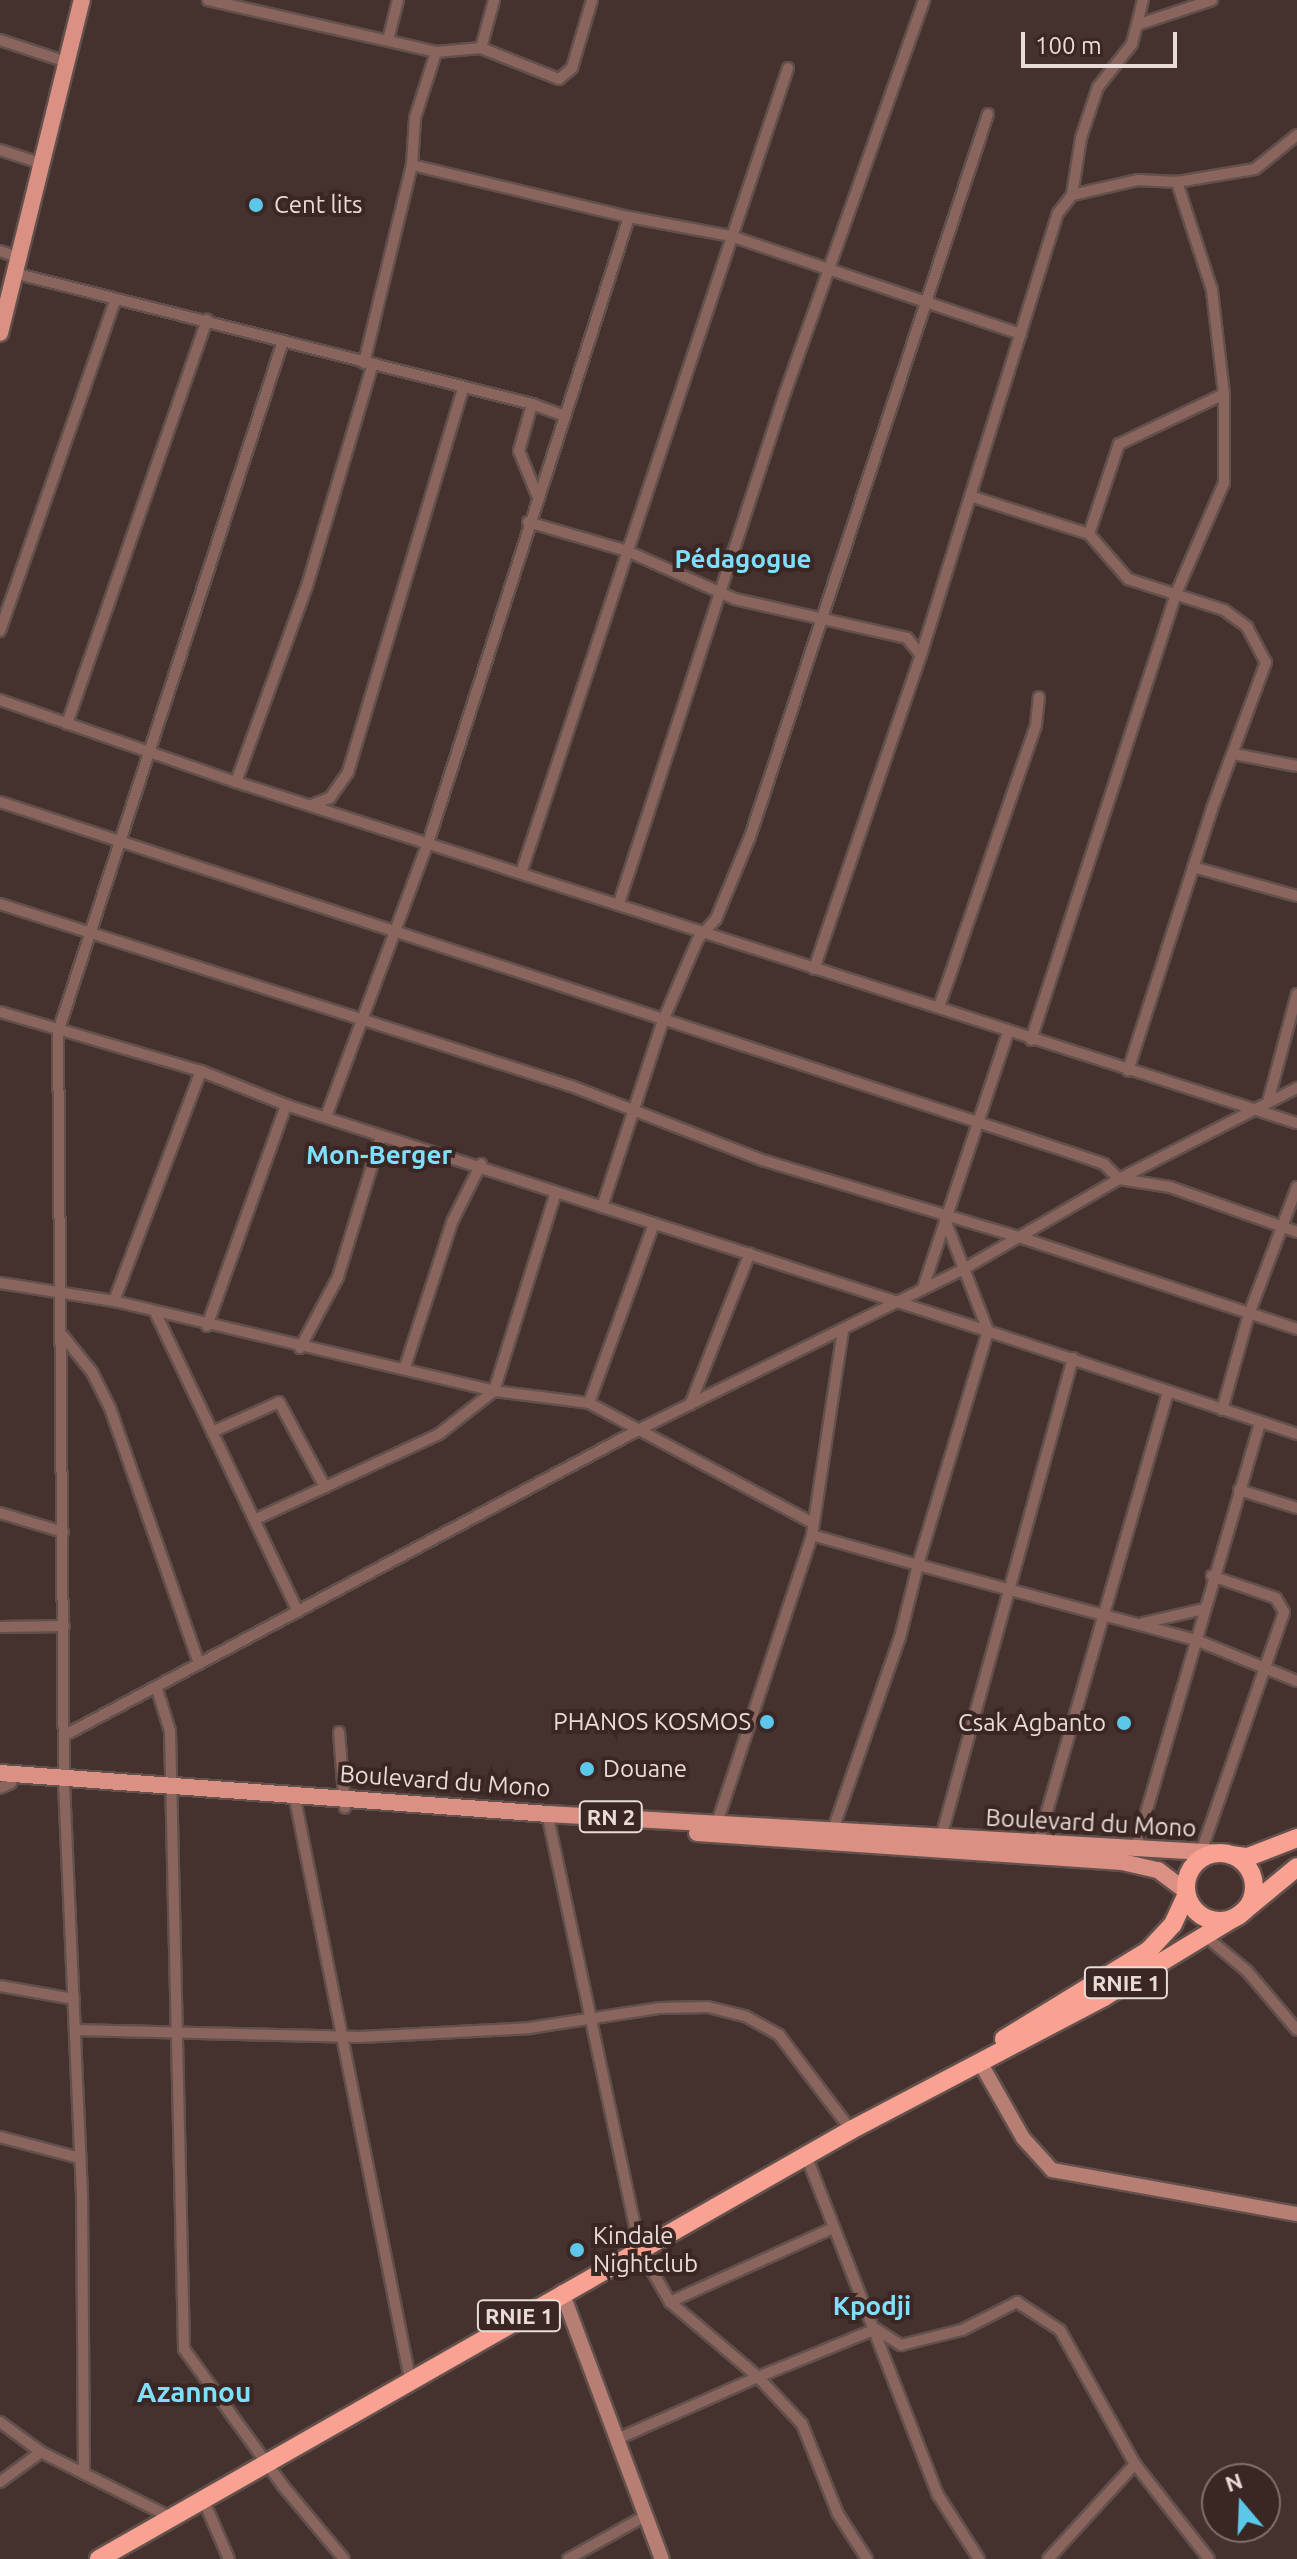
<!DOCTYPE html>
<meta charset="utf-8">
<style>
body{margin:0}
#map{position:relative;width:1297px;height:2559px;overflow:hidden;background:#45312d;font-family:Ubuntu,sans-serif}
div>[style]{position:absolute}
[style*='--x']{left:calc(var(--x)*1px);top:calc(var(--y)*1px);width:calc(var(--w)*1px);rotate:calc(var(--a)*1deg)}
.roads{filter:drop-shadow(2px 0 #62504c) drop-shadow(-2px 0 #62504c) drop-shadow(0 2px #62504c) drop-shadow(0 -2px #62504c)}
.street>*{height:10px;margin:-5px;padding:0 5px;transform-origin:5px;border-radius:5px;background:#8a655e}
.secondary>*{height:14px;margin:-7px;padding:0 7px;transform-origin:7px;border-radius:7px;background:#b77e73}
.primary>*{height:16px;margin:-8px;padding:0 8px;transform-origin:8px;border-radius:8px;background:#da9183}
.highway>*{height:18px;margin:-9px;padding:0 9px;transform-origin:9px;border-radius:9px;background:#faa291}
.highway>.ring{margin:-9px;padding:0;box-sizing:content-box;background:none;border:18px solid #faa291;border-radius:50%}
.dots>*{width:22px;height:22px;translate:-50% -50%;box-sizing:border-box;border:4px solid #3a2724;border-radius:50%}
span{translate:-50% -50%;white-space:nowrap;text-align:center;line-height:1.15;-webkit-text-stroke:8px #3a2724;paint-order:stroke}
.shield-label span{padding:2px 6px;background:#3a2724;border:2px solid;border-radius:6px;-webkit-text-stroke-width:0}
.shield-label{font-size:22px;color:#e8dbd8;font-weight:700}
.poi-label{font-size:24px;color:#e8dbd8}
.left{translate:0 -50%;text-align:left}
.right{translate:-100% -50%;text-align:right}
.street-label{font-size:24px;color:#e8dbd8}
.neighbourhood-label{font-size:26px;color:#7fdffe;font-weight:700}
.quarter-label{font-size:28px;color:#7fdffe;font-weight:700}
.north{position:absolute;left:1201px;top:2463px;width:80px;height:80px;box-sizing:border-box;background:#3a2724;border:2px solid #806f6c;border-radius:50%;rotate:341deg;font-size:22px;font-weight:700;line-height:32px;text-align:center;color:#e8dbd8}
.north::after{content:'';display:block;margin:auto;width:28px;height:36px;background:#5cc7e8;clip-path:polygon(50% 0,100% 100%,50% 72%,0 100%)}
.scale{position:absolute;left:1021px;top:32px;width:156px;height:36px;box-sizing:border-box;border:4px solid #e8dbd8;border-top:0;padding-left:10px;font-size:24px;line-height:28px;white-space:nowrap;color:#e8dbd8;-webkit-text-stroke:6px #3a2724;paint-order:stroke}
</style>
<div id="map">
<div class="roads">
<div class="street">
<i style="--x:208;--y:0;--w:234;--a:12.8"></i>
<i style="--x:436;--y:52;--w:45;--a:-5.1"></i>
<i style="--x:481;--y:48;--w:84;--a:21.7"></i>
<i style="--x:559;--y:79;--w:17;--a:-40"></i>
<i style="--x:572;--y:68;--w:71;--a:-73.6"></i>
<i style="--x:1140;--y:24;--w:76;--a:-18.4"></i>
<i style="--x:0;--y:40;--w:71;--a:18.2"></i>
<i style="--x:388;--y:40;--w:41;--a:-76"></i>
<i style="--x:481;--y:48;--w:50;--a:-74.8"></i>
<i style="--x:0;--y:150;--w:42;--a:18"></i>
<i style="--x:412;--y:165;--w:223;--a:13.5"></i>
<i style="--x:629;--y:217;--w:104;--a:10.6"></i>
<i style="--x:731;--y:236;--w:306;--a:18.7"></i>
<i style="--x:1072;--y:195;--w:68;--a:-12.8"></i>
<i style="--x:1138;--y:180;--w:39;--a:3"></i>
<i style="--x:1177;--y:182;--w:79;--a:-9.5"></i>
<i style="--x:1255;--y:169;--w:54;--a:-39"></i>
<i style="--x:0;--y:251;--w:18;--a:19"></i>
<i style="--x:14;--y:273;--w:534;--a:14.19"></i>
<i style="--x:532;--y:404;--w:49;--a:105.5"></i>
<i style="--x:519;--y:451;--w:48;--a:67.8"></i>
<i style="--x:364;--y:363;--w:204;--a:-76.4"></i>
<i style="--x:412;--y:165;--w:47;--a:-86.3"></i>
<i style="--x:415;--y:118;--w:69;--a:-72.3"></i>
<i style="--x:532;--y:404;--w:35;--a:20"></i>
<i style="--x:970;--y:496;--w:125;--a:17.7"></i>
<i style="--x:1089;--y:534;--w:60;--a:49.1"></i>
<i style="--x:1128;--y:579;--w:101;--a:17.9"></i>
<i style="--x:1224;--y:610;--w:29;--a:36"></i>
<i style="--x:1247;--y:627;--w:40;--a:62"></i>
<i style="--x:1266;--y:662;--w:157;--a:110.2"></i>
<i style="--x:1212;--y:809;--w:275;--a:107.8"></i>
<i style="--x:528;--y:522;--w:103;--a:16.3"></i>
<i style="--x:627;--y:551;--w:118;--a:24"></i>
<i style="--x:735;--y:599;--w:176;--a:12.8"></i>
<i style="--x:907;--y:638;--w:22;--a:51"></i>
<i style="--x:1089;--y:534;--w:95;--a:-71.6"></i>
<i style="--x:1119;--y:444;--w:116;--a:-25.5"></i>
<i style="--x:0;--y:631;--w:349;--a:-70.8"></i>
<i style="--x:0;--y:700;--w:250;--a:19.2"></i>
<i style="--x:236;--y:782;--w:1114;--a:17.82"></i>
<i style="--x:67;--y:724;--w:428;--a:-70.9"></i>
<i style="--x:1234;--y:754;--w:64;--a:10.8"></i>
<i style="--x:236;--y:782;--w:208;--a:-70.1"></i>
<i style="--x:307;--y:586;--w:229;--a:-73.5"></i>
<i style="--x:0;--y:802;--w:1128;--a:18.13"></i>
<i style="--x:1072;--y:1153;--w:34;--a:19"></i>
<i style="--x:1104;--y:1164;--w:21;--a:45"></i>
<i style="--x:1119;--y:1179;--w:52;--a:8.9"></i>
<i style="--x:1170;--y:1187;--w:135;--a:19.5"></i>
<i style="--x:314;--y:804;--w:17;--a:-21"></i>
<i style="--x:330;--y:798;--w:32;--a:-55"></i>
<i style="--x:348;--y:772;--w:401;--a:-73.3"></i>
<i style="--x:1193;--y:867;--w:108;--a:15.6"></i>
<i style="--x:521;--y:873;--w:848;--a:-71.65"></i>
<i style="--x:619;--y:903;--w:536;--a:-71.97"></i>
<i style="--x:785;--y:393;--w:417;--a:-70.5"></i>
<i style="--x:0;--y:904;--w:599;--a:17.68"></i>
<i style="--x:571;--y:1086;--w:205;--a:21.2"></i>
<i style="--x:762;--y:1160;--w:268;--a:16.7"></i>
<i style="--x:1019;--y:1237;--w:293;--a:18.3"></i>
<i style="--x:814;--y:969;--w:332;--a:-71.2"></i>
<i style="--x:921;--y:655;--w:463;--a:-72.8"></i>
<i style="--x:1058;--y:213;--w:23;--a:-52"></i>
<i style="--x:1072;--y:195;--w:58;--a:-81"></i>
<i style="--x:1081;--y:138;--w:54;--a:-71.6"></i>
<i style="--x:1098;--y:87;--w:55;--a:-51.7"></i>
<i style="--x:1132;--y:44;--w:45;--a:-76"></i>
<i style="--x:939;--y:1007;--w:298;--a:-71"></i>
<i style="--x:1036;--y:725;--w:28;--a:-84"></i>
<i style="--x:0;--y:1012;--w:209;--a:16.4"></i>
<i style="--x:201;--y:1071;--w:92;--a:21.8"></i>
<i style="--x:286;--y:1105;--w:737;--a:17.85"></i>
<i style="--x:1031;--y:1040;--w:467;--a:-72"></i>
<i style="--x:1175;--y:596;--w:123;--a:-66.6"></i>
<i style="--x:1224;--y:483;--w:89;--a:-90"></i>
<i style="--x:1224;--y:394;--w:105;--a:-96.6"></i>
<i style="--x:1212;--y:290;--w:114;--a:-108"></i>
<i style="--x:1268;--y:1102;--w:112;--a:-75"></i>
<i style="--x:327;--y:1114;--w:292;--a:-69.6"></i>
<i style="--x:429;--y:840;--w:654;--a:-72.2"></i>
<i style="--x:602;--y:1207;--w:194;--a:-71.9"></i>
<i style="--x:662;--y:1023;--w:91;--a:-66.8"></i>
<i style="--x:698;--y:939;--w:27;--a:-48"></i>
<i style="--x:716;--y:919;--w:89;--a:-67.5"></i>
<i style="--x:750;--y:837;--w:761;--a:-71.78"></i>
<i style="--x:944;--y:1217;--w:122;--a:68.9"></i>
<i style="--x:0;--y:1283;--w:115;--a:9"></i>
<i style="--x:114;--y:1301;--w:391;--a:13.3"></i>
<i style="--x:494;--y:1391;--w:96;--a:7.2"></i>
<i style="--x:589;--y:1403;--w:254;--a:28.2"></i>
<i style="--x:923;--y:1288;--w:269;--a:-71.6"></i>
<i style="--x:114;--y:1301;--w:246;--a:-69.3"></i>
<i style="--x:156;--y:1314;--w:330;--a:64.5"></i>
<i style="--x:207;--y:1326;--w:235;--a:-70.3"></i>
<i style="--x:63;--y:1336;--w:46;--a:51.1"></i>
<i style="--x:92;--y:1372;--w:40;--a:63.4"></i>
<i style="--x:110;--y:1408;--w:271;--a:70.8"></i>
<i style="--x:300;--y:1348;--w:81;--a:-61.8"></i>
<i style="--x:338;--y:1277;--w:147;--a:-73"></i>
<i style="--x:405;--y:1367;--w:152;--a:-72"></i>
<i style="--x:452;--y:1222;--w:65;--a:-63.4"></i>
<i style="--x:589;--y:1403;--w:191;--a:-70.1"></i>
<i style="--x:690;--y:1405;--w:163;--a:-68.5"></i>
<i style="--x:1222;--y:1410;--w:100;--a:-74.3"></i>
<i style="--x:1249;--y:1314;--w:136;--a:-69.3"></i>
<i style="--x:212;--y:1432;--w:73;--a:-24.1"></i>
<i style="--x:279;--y:1402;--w:97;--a:61.6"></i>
<i style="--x:325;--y:1487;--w:76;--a:155.1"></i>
<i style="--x:1297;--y:1434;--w:326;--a:-161.6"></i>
<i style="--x:988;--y:1331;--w:244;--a:106.7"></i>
<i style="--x:918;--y:1565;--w:288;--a:15.1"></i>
<i style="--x:1196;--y:1640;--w:109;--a:22.1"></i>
<i style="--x:325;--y:1487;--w:126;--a:-24.9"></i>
<i style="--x:439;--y:1434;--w:70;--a:-38"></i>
<i style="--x:494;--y:1391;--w:208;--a:-72.7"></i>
<i style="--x:1239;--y:1490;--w:61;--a:17.2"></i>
<i style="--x:0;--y:1513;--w:66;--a:16.8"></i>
<i style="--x:812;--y:1535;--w:110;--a:15.8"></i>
<i style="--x:918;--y:1565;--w:74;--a:104"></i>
<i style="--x:900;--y:1637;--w:210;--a:109.2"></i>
<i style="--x:1143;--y:1623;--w:63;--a:-12.9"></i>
<i style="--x:0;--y:1627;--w:64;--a:-0.9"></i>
<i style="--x:157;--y:1689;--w:44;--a:72.8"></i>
<i style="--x:170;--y:1731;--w:618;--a:88.7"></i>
<i style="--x:184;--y:2349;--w:169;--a:54.1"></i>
<i style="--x:283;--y:2486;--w:95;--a:50.1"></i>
<i style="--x:339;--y:1732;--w:76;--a:85.5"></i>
<i style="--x:67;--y:1734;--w:651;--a:-28.02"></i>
<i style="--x:642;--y:1428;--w:357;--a:-26.3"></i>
<i style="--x:962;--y:1270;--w:181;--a:-30.1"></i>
<i style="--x:1119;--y:1179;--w:200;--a:-27.1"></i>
<i style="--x:0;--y:1788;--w:12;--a:-24"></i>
<i style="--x:296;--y:1804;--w:586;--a:78.79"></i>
<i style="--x:549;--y:1822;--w:438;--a:78"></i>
<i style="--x:640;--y:2250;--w:60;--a:60"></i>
<i style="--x:670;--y:2302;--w:116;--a:40.4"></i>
<i style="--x:758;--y:2377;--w:151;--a:156.2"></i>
<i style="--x:715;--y:1829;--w:310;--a:-71.7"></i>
<i style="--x:812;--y:1535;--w:208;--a:-81.4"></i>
<i style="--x:940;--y:1841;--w:501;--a:-74.6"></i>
<i style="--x:1037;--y:1846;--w:473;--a:-73.9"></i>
<i style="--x:1136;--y:1847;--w:443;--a:-73.7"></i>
<i style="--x:1200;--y:1855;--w:257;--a:-70.9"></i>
<i style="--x:1284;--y:1612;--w:16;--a:-120"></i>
<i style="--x:1276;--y:1598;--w:68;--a:-161"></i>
<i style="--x:1204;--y:1935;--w:56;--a:39.9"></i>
<i style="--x:1247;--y:1971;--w:77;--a:49.7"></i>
<i style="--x:0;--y:1986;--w:75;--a:10"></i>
<i style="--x:75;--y:2030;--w:285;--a:1.4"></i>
<i style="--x:360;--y:2037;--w:169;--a:-3"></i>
<i style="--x:529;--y:2028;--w:133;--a:-8.7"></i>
<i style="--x:660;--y:2008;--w:48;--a:-1.2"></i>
<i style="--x:708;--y:2007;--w:38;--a:14"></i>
<i style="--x:745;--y:2016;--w:39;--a:29"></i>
<i style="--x:779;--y:2035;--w:119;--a:52.8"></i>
<i style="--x:0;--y:2137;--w:83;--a:14.7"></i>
<i style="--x:806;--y:2155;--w:365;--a:68.8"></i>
<i style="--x:938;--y:2495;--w:76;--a:57.4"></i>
<i style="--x:670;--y:2302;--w:179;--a:-24.4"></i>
<i style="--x:0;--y:2422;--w:51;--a:36.2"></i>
<i style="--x:41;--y:2452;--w:144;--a:26.7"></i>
<i style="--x:84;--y:2474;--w:279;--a:-90.4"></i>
<i style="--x:82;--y:2195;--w:406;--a:-92.5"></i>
<i style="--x:64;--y:1789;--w:757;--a:-90.45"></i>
<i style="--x:58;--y:1032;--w:727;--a:-71.96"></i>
<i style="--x:0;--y:2482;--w:51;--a:-36.2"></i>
<i style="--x:203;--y:2499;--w:65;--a:66.6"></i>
<i style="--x:568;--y:2559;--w:90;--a:-29.1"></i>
<i style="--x:867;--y:2559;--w:54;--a:-122.8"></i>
<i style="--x:838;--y:2514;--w:97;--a:-111.8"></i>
<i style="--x:802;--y:2424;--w:64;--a:-133.1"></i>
<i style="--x:758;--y:2377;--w:127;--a:-22.1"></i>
<i style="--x:876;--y:2329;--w:30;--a:33"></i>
<i style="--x:901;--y:2345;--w:63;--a:-13.8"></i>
<i style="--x:962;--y:2330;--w:62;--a:-27"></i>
<i style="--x:1017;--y:2302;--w:51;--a:33.1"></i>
<i style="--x:1060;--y:2330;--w:154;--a:60.8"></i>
<i style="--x:1135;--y:2464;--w:120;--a:52.1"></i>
<i style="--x:1048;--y:2559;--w:129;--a:-47.5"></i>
</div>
<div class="secondary">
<i style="--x:981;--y:2064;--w:85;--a:60.4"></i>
<i style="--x:1023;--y:2138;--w:43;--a:47.8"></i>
<i style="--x:1052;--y:2170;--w:249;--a:10.2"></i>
<i style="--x:562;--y:2292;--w:285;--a:69.5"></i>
</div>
<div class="primary">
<i style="--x:0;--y:333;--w:343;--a:-76.2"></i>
<i style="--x:0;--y:1773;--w:550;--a:4.28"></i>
<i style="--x:548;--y:1814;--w:675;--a:3.31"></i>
<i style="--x:697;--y:1833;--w:426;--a:3.9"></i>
<i style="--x:1122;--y:1862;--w:37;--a:13"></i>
<i style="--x:1158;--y:1870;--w:35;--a:37"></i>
</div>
<div class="highway">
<i class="ring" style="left:1186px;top:1853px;width:50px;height:50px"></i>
<i style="--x:1231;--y:1855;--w:17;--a:7"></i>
<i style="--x:1248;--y:1857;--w:53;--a:-21.2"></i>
<i style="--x:1004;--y:2039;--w:170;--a:-31.5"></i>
<i style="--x:1149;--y:1950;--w:35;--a:-47"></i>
<i style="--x:1173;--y:1924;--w:31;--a:-65"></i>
<i style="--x:99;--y:2559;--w:866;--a:-29.7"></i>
<i style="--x:851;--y:2130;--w:286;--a:-27.7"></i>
<i style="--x:1104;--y:1997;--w:158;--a:-31.3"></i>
<i style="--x:1239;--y:1915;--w:75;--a:-39.6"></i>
</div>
</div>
<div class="dots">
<i style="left:256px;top:205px;background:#5cc7e8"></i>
<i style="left:767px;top:1722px;background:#5cc7e8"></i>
<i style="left:1124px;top:1723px;background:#5cc7e8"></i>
<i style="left:587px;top:1769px;background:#5cc7e8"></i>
<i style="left:577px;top:2250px;background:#5cc7e8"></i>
</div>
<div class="shield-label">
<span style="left:611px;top:1817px">RN 2</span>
<span style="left:1126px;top:1983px">RNIE 1</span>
<span style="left:519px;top:2316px">RNIE 1</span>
</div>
<div class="poi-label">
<span class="left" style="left:274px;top:205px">Cent lits</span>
<span class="right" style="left:751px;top:1722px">PHANOS KOSMOS</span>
<span class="right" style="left:1106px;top:1723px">Csak Agbanto</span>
<span class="left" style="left:603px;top:1769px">Douane</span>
<span class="left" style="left:593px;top:2250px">Kindale<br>Nightclub</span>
</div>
<div class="street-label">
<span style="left:445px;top:1781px;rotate:4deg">Boulevard du Mono</span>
<span style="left:1091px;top:1823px;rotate:3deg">Boulevard du Mono</span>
</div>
<div class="neighbourhood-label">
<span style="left:743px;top:559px">Pédagogue</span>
<span style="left:379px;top:1155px">Mon-Berger</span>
<span style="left:872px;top:2306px">Kpodji</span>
</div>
<div class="quarter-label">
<span style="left:194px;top:2392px">Azannou</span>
</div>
<div class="north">N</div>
<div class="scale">100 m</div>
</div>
